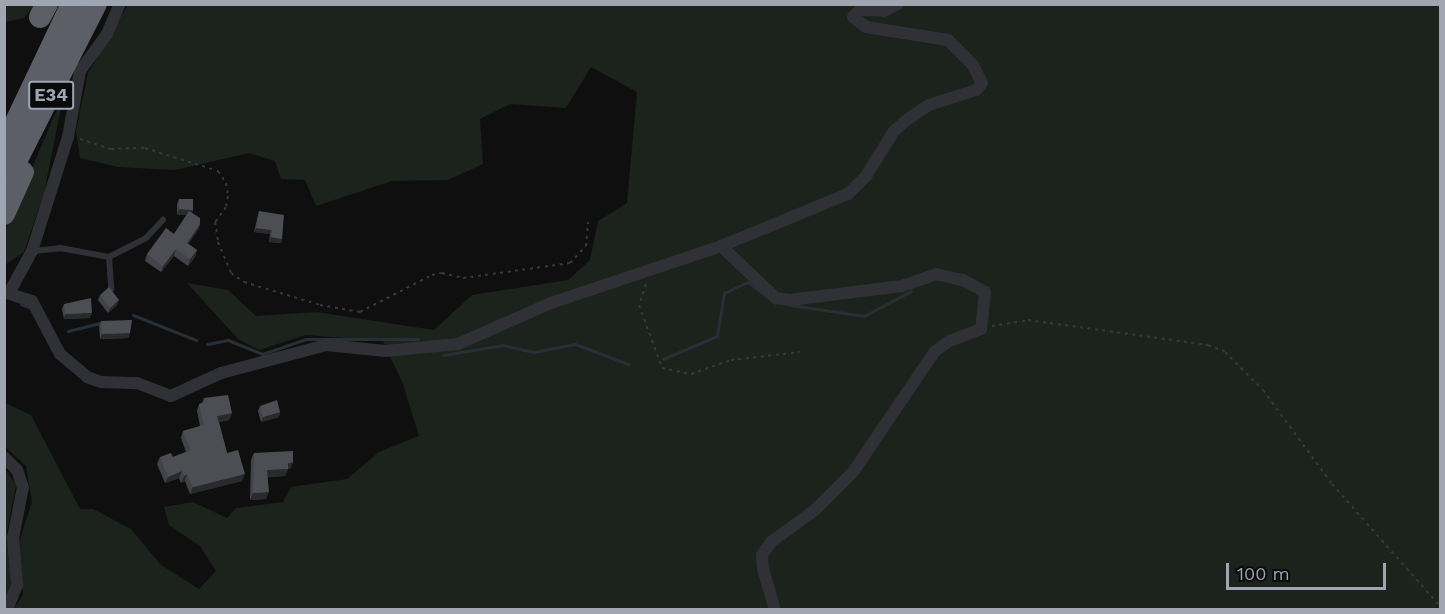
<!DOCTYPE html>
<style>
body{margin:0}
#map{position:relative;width:1445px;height:614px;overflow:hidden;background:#0f0f10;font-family:"Work Sans",sans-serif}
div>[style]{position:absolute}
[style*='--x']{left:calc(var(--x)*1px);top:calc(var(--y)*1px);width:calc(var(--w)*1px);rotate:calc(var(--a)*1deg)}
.green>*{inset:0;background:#1b231c}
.stream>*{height:3px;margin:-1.5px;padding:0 1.5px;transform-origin:1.5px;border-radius:1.5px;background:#273036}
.path>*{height:2px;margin-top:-1px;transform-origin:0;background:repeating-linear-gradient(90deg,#36383d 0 3px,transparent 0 7.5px)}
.service>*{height:6px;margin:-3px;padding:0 3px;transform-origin:3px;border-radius:3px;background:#303136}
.minor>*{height:12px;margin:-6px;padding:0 6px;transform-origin:6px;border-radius:6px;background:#303136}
.motorway>*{height:22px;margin:-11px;padding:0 11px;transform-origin:11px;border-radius:11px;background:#5c5f67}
.wall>*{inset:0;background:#424349}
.shaded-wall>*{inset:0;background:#292a2d}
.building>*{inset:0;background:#4c4e54}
span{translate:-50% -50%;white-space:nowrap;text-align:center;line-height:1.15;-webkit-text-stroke:4.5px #0a0a0b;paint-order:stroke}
.shield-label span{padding:2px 4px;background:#0a0a0b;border:2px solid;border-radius:4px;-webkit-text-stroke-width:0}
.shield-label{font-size:18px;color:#9fa6b2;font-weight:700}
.frame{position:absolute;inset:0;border:6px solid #9fa6b2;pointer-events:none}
.scale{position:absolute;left:1226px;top:563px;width:160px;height:27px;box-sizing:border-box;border:3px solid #9fa6b2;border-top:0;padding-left:8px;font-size:18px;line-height:21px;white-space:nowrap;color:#9fa6b2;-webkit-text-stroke:4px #0a0a0b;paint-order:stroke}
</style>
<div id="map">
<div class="green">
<i style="clip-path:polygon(4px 5px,35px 5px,24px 18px,5px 22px)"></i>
<i style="clip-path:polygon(128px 5px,1440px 5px,1440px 609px,14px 609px,23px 594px,19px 542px,32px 502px,26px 466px,5px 447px,5px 403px,31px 415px,80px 509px,93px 509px,131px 529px,161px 565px,199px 589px,216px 571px,200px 546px,169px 525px,164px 507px,193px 502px,227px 518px,236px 508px,283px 502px,291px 487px,347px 479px,379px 452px,419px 436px,403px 384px,383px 341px,306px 335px,259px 350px,238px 339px,187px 283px,228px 290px,256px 316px,316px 312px,434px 330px,472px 295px,568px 280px,590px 260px,598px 221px,627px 203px,637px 92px,591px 67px,566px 108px,510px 104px,480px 119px,483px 164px,448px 180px,392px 181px,316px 206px,305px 180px,281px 179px,275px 161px,249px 153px,175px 170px,118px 167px,80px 158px,76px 131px,88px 73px)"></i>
<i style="clip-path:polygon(64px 93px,44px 193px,24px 252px,5px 265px,5px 231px)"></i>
<i style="clip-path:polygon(5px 469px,16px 485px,7px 532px,12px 579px,5px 600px)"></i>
</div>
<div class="stream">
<i style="--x:21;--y:304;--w:9;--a:21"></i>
<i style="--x:791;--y:305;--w:74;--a:8.6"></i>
<i style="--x:864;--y:316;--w:53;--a:-28"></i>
<i style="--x:133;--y:315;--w:68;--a:21.6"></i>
<i style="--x:68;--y:331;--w:37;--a:-14"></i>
<i style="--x:207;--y:344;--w:21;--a:-11"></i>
<i style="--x:228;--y:340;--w:37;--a:22"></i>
<i style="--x:262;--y:354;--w:46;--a:-18.8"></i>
<i style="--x:306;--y:339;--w:112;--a:0"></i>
<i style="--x:443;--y:355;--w:61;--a:-9.5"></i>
<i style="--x:503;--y:345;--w:32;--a:13"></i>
<i style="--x:534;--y:352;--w:42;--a:-11"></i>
<i style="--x:575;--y:344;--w:57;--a:20.7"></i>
<i style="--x:663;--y:359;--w:59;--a:-23.1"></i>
<i style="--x:717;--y:336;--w:44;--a:-80.8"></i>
<i style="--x:724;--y:293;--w:26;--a:-25"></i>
<i style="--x:748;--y:282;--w:34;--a:38"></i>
</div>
<div class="path">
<i style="--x:80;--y:139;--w:33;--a:18"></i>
<i style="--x:111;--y:149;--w:34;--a:-2"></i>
<i style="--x:145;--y:148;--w:77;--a:17.5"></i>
<i style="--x:218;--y:171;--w:14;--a:56"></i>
<i style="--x:226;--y:183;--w:13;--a:81"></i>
<i style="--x:228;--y:196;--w:11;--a:100"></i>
<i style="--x:226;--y:207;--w:19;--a:126"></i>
<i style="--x:215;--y:222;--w:20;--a:81"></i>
<i style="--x:218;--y:242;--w:34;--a:67"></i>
<i style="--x:231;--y:273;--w:16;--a:35"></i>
<i style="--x:244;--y:282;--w:79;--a:16.8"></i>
<i style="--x:320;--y:305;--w:41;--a:9.9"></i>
<i style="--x:360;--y:312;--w:81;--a:-27.2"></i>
<i style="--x:432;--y:275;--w:10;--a:-11"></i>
<i style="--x:442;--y:273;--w:22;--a:13"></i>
<i style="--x:463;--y:278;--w:108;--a:-8"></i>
<i style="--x:570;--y:263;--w:23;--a:-47"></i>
<i style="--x:586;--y:246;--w:24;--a:-85"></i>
<i style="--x:646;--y:284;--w:22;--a:108"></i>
<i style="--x:639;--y:305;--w:67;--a:69.9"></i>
<i style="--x:662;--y:368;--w:30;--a:12"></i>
<i style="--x:691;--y:374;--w:42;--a:-19.3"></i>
<i style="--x:731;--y:360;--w:69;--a:-6.6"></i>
<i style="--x:992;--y:326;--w:36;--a:-9"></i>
<i style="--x:1028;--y:320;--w:182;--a:7.9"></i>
<i style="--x:1208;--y:345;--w:18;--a:22"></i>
<i style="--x:1225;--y:352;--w:54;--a:45"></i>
<i style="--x:1263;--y:390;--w:117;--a:53.7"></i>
<i style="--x:1332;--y:484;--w:163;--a:48.5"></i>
</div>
<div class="service">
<i style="--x:33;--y:251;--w:27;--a:-6"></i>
<i style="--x:60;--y:248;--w:50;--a:10.4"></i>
<i style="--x:109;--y:257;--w:42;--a:-27.2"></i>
<i style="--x:146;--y:238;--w:25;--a:-47"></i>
<i style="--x:109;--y:257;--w:32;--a:86"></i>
</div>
<div class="minor">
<i style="--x:721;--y:246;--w:76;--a:43.4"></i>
<i style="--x:776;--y:298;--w:14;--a:8"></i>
<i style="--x:790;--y:300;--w:113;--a:-7.1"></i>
<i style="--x:902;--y:286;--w:36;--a:-19"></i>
<i style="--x:936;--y:274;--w:28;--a:13"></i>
<i style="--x:963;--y:280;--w:25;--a:29"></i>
<i style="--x:985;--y:292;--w:37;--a:96"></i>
<i style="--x:981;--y:329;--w:34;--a:159"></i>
<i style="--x:949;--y:341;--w:17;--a:144"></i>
<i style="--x:935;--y:351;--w:146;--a:124.1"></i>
<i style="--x:853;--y:472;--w:54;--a:135"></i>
<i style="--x:815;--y:510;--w:54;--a:144"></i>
<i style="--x:771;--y:542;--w:16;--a:125"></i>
<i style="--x:762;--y:555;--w:14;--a:86"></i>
<i style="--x:763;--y:569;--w:43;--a:73.7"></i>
<i style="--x:4;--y:292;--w:29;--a:18"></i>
<i style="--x:32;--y:301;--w:60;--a:62.2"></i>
<i style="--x:60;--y:354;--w:35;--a:40"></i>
<i style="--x:87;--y:377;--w:15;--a:20"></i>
<i style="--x:101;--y:382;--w:36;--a:2"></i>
<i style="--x:137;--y:383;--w:36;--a:21"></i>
<i style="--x:171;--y:396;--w:55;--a:-24.7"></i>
<i style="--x:221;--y:373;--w:109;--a:-14.9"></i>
<i style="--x:326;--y:345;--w:60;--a:5.7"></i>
<i style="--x:386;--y:351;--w:72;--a:-5.6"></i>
<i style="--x:458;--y:344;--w:102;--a:-23.8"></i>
<i style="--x:551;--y:303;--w:179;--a:-18.5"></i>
<i style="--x:721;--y:246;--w:137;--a:-22.3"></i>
<i style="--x:848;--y:194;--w:25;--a:-45"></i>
<i style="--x:866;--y:176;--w:53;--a:-58.1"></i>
<i style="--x:894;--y:131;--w:18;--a:-41"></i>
<i style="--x:908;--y:119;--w:25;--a:-34"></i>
<i style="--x:929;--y:105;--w:49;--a:-17.7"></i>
<i style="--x:976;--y:90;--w:9;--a:-49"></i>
<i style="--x:982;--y:83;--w:20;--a:-117"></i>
<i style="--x:973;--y:65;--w:35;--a:-135"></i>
<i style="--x:948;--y:40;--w:83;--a:-171"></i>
<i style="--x:866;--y:27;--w:16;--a:-142"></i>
<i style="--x:853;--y:17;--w:10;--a:-45"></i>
<i style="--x:860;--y:10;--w:24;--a:2"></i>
<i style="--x:884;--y:11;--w:16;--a:-27"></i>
<i style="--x:9;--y:293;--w:48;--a:-61.3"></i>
<i style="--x:32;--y:251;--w:120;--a:-72.5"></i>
<i style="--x:68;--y:137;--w:67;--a:-79.7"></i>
<i style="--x:80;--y:71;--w:46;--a:-53.9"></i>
<i style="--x:107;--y:34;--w:33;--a:-67"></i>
<i style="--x:4;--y:457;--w:18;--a:45"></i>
<i style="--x:17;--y:470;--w:18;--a:71"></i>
<i style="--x:23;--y:487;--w:52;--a:101.1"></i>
<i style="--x:13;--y:538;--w:47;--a:85.1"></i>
<i style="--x:17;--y:585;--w:27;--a:112"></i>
</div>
<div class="motorway">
<i style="--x:40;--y:17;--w:15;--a:-62"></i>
<i style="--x:4;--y:147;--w:158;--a:-64.6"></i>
<i style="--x:4;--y:185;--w:203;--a:-63.1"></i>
<i style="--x:4;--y:214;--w:46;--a:-65.7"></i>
</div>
<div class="wall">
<i style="clip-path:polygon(179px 199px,193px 210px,192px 213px,200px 224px,198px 230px,188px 244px,197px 250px,195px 257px,188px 266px,174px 256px,161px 272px,145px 261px,147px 254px,174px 234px,187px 215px,177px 215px,177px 204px)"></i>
<i style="clip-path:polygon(259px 211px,282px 239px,281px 243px,269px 242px,270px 234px,254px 232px)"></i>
<i style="clip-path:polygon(100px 295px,117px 305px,108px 313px,98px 300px)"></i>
<i style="clip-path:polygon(64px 304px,90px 318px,64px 319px,62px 309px)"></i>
<i style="clip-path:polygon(101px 321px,130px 333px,128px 338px,100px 339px,99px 326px)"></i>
<i style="clip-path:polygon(204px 398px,232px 413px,229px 420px,219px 422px,227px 453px,242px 481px,190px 494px,185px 481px,181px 483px,179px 478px,165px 483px,157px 464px,160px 457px,173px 457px,186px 452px,181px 438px,183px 431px,200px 426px,197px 411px,199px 404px,202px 403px)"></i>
<i style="clip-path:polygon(260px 406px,280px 412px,279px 417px,261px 422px,258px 411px)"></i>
<i style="clip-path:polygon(254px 453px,293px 462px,290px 469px,288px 469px,285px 476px,267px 477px,266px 499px,250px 500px,251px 460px)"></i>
</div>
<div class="shaded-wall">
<i style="clip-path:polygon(179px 209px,193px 210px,191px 215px,177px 215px)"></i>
<i style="clip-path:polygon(200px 224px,198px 230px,185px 249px,187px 243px)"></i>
<i style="clip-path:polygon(256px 228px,272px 230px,270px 234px,254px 232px)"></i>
<i style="clip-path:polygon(271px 237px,282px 239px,281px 243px,269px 242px)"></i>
<i style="clip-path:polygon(176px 249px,174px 256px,161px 272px,163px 266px)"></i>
<i style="clip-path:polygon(197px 250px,195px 257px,188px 266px,190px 259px)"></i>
<i style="clip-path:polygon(119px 300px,117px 305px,108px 313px,110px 308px)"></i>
<i style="clip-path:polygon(92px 313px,90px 318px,64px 319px,65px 314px)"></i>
<i style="clip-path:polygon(130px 333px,128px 338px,100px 339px,102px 334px)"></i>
<i style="clip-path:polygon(280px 412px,279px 417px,261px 422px,263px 417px)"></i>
<i style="clip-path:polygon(232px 413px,229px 420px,215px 423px,217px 416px)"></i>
<i style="clip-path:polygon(293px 462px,290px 469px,288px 469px,285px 476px,264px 477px,267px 470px)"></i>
<i style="clip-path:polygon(182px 471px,179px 478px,165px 483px,168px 477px)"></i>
<i style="clip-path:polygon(187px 474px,185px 481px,181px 483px,184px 476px)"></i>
<i style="clip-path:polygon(245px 474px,242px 481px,190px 494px,193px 487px)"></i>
<i style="clip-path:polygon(269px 492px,266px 499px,250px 500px,253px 493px)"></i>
</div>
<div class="building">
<i style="clip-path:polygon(179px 199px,193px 199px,193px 210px,179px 209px)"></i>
<i style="clip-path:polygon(189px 211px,200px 218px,200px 224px,187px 243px,197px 250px,190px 259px,176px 249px,163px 266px,147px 254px,166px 228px,174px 234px)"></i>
<i style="clip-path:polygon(259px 211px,284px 215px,282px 239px,271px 237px,272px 230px,256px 228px)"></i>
<i style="clip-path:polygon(109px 287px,119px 300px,110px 308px,100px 295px)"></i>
<i style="clip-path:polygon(91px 298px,92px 313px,65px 314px,64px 304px)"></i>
<i style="clip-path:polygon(132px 320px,130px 333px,102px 334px,101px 321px)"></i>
<i style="clip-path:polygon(228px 395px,232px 413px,217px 416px,227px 453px,238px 450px,245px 474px,193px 487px,187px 474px,184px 476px,182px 471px,168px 477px,160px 457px,171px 453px,173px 457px,191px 450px,183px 431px,204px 425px,199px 404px,205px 402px,204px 398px)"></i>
<i style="clip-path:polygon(277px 400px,280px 412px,263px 417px,260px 406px)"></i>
<i style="clip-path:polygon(293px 451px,293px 462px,288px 463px,288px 469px,267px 470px,269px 492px,253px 493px,254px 453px)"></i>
</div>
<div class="shield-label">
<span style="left:51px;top:95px">E34</span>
</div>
<div class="frame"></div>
<div class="scale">100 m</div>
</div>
